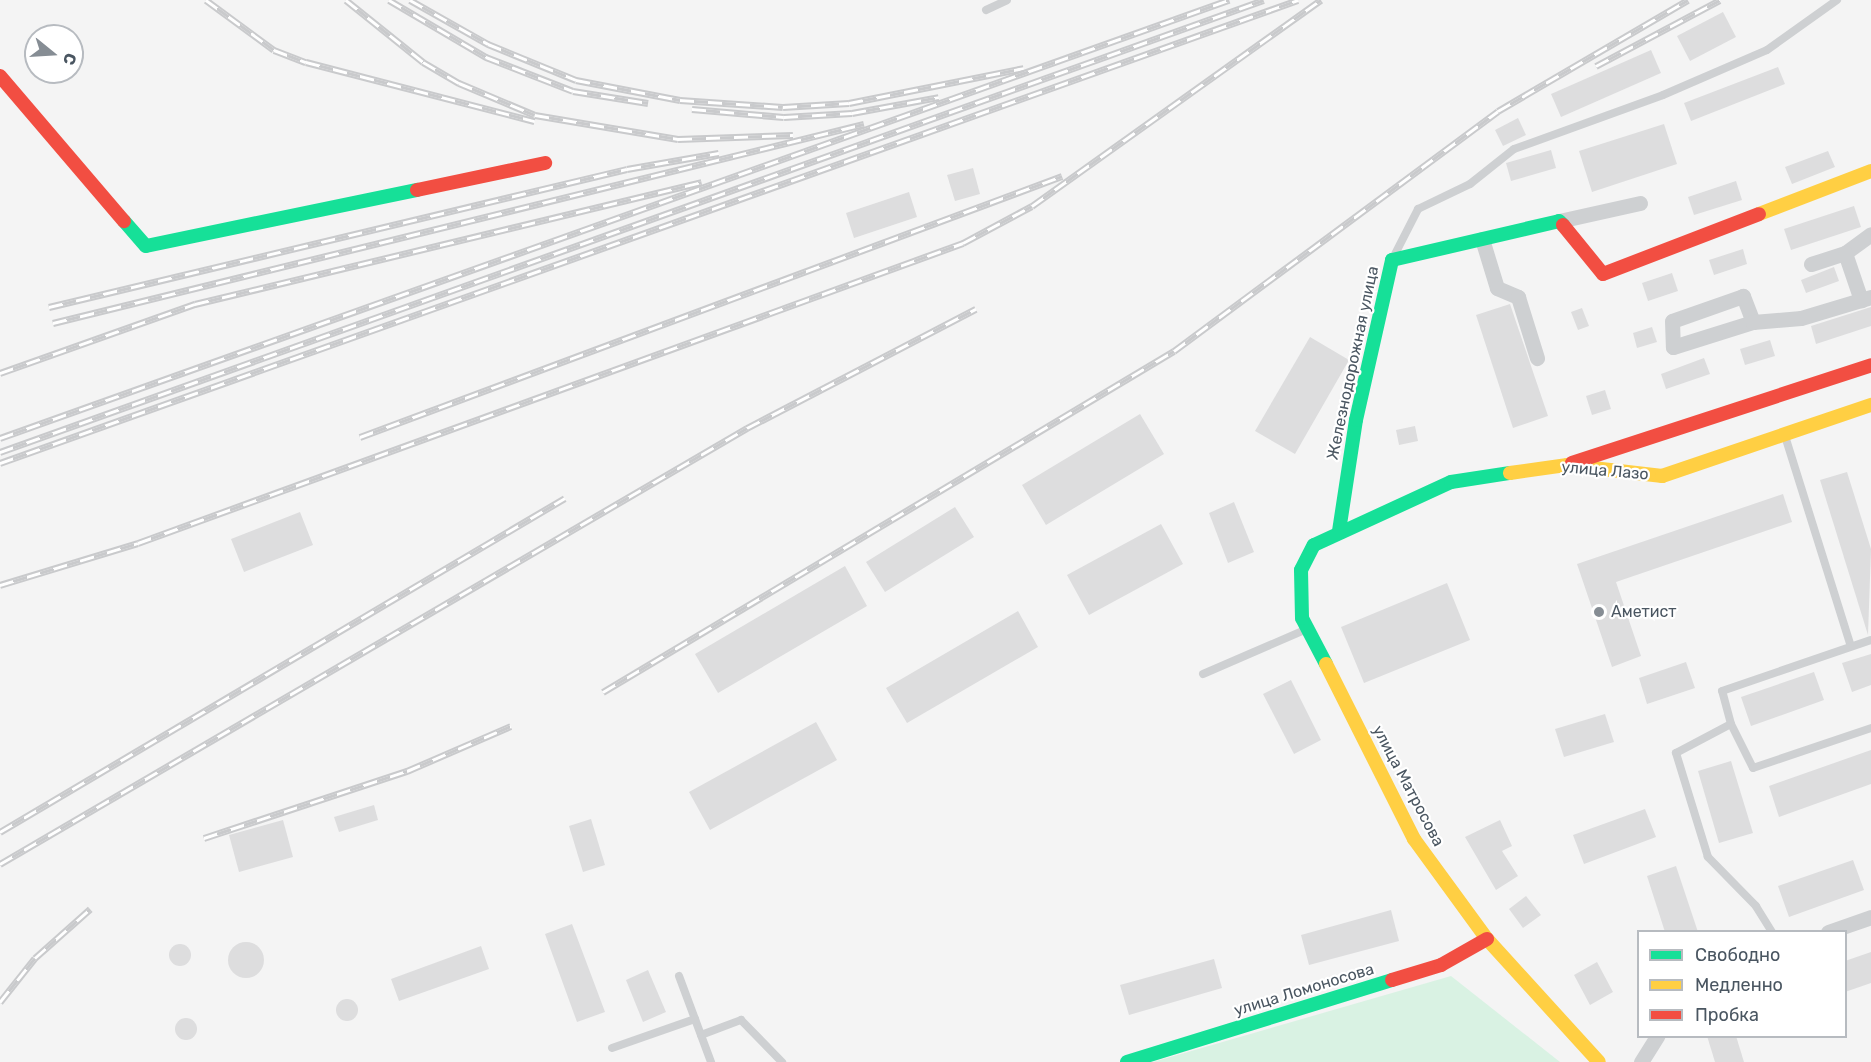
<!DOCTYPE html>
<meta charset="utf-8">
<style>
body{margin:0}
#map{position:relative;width:1871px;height:1062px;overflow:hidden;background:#f4f4f4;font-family:Rubik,sans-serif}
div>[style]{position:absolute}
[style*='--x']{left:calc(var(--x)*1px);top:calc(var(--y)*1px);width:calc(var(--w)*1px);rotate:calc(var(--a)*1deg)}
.green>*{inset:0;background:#d9f2e3}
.building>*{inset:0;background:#ddddde}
.round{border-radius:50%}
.lane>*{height:8px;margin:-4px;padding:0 4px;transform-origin:4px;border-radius:4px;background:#ced0d2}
.street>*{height:15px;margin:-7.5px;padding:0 7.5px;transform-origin:7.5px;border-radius:7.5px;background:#ced0d2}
.fast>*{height:14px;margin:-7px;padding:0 7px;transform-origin:7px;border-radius:7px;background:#16e098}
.slow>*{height:14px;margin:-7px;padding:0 7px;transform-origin:7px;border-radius:7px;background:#ffcf43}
.jam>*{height:14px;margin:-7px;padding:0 7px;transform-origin:7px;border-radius:7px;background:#f24e42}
.rail>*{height:7px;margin-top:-3.5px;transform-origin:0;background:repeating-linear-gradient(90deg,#fff 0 14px,#c9cacc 0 28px);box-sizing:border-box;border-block:2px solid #c9cacc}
.dots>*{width:16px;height:16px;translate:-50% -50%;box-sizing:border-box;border:3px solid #fff;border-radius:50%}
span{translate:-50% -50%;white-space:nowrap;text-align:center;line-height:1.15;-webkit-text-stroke:4.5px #fff;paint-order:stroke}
.street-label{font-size:16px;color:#4a5661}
.poi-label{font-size:16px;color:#4a5661}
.left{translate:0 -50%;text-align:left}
.legend{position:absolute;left:1637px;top:930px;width:210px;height:108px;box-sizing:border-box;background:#fff;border:2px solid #b7bbc0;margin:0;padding:8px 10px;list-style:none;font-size:18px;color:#4a5661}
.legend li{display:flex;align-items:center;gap:12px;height:30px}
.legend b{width:30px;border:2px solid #b7bbc0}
.north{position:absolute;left:24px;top:24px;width:60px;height:60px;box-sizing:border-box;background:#fff;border:2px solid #b7bbc0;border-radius:50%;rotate:108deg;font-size:16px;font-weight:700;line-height:24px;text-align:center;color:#4a5661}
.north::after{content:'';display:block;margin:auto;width:21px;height:27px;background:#868d94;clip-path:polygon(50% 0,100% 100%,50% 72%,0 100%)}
</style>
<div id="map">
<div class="green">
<i style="clip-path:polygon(1451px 976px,1560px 1062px,1153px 1062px)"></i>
</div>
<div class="building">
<i style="clip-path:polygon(1723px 12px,1736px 37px,1690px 61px,1677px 36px)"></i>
<i style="clip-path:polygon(1651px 50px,1661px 73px,1561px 117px,1551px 94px)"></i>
<i style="clip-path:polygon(1778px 67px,1785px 84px,1691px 121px,1684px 103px)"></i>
<i style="clip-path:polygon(1518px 118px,1526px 135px,1503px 146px,1495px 130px)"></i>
<i style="clip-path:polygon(1664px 124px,1677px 164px,1592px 192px,1579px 151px)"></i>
<i style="clip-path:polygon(1551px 150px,1556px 168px,1511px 181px,1506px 163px)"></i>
<i style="clip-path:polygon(1828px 151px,1835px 167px,1792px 184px,1785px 167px)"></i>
<i style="clip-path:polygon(973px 168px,980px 194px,955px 201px,947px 175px)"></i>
<i style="clip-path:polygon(1736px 181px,1742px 200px,1694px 215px,1688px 197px)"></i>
<i style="clip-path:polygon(909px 192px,917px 217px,854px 238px,846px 213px)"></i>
<i style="clip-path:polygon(1854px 206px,1861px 227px,1791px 250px,1784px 229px)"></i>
<i style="clip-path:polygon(1743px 249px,1747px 264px,1714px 275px,1709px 260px)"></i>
<i style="clip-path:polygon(1834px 267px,1839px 281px,1806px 293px,1801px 280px)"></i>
<i style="clip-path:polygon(1672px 273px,1678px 291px,1648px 301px,1642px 283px)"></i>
<i style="clip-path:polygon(1510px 304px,1548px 416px,1513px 428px,1476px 315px)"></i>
<i style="clip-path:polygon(1871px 307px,1871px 326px,1816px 344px,1811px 326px)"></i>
<i style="clip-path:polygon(1582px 308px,1589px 326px,1578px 330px,1571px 312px)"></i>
<i style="clip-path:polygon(1652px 327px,1657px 342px,1637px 348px,1633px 333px)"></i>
<i style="clip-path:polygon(1310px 337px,1349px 360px,1295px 454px,1255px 431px)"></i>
<i style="clip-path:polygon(1770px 340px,1775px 356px,1745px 365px,1740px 349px)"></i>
<i style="clip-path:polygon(1704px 358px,1710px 374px,1666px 389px,1661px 374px)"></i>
<i style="clip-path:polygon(1605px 390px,1611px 409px,1592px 415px,1586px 396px)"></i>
<i style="clip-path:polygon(1140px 414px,1164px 454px,1046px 525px,1022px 485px)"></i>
<i style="clip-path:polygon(1415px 426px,1418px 441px,1399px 445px,1396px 430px)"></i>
<i style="clip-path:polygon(1847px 472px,1871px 549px,1868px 635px,1820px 480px)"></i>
<i style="clip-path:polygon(1783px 494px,1792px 522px,1616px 582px,1641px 656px,1612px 667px,1577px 564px)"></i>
<i style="clip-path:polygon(1234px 502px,1254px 552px,1228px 563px,1209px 513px)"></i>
<i style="clip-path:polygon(955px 507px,974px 537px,885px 592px,866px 562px)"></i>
<i style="clip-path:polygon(300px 512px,313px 545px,244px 572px,231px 539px)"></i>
<i style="clip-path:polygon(1161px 524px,1183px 564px,1089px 615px,1067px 575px)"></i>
<i style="clip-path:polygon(845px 566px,867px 606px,718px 693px,695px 654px)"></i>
<i style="clip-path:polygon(1447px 583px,1470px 640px,1364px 683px,1341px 627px)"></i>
<i style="clip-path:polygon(1018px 611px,1038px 647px,907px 723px,886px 688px)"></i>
<i style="clip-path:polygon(1871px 654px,1871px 685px,1852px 692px,1842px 663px)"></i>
<i style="clip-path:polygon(1686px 662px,1695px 688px,1647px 704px,1639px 678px)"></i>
<i style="clip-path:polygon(1814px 672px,1824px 700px,1751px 726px,1741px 697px)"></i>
<i style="clip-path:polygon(1291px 680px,1321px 740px,1294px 754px,1263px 694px)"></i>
<i style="clip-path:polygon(1605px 714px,1614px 742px,1564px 757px,1555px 729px)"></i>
<i style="clip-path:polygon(816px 722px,837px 760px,710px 830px,689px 792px)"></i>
<i style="clip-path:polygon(1871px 750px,1871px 784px,1779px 817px,1769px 786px)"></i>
<i style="clip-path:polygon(1731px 761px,1753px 833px,1719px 843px,1698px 771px)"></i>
<i style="clip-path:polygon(374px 805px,378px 820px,339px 832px,334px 817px)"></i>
<i style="clip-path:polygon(1645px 809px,1656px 837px,1584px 864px,1573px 835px)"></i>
<i style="clip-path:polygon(591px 819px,605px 865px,583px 872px,569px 826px)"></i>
<i style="clip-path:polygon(283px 820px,293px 857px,239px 872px,229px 835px)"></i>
<i style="clip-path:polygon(1500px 820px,1512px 846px,1502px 851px,1518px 876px,1496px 890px,1465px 837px)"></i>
<i style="clip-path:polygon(1853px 860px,1864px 890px,1789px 917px,1778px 886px)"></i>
<i style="clip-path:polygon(1676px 866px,1698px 932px,1665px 932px,1647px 876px)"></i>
<i style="clip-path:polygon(1526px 896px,1541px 915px,1523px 928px,1509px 909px)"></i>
<i style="clip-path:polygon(1391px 910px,1399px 941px,1309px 965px,1301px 935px)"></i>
<i style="clip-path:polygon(572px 924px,605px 1012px,577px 1022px,545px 934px)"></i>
<i class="round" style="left:228px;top:942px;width:36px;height:36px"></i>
<i class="round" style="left:169px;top:944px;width:22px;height:22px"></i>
<i style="clip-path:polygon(481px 946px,489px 969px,399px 1001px,391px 979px)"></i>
<i style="clip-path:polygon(1871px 952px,1871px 983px,1845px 992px,1845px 961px)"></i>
<i style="clip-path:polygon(1214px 959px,1222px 988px,1129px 1015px,1120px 985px)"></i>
<i style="clip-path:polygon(1597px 962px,1613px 992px,1590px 1005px,1574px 975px)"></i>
<i style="clip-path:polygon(648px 970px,666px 1012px,643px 1022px,626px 980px)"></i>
<i class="round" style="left:336px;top:999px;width:22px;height:22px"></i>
<i class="round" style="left:175px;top:1018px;width:22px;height:22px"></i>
<i style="clip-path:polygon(1707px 1036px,1736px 1036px,1744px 1062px,1715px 1062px)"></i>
</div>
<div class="lane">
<i style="--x:986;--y:10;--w:23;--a:-25"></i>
<i style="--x:1394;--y:256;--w:53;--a:-62.9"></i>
<i style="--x:1418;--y:209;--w:58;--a:-25.7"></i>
<i style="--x:1470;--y:184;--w:56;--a:-38.5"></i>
<i style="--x:1514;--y:149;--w:158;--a:-19.9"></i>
<i style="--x:1663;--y:95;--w:113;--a:-23.4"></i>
<i style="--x:1767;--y:50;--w:86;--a:-35.5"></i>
<i style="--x:1785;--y:436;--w:220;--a:72.6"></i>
<i style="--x:1203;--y:674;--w:113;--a:-23.4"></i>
<i style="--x:1731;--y:724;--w:34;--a:-105"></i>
<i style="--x:1722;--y:691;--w:157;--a:-18.9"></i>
<i style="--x:1772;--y:932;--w:31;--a:-122"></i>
<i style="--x:1756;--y:906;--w:69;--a:-134.4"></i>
<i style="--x:1708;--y:857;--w:109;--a:-107.1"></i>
<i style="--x:1676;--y:753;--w:62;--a:-27.8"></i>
<i style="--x:1731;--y:724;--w:49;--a:63.4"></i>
<i style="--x:1753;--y:768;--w:125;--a:-18.7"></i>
<i style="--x:679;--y:976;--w:92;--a:69.6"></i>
<i style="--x:701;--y:1035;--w:43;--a:-20.6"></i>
<i style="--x:741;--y:1020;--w:59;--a:45.7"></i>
<i style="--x:612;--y:1048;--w:88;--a:-19.3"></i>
</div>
<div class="street">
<i style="--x:1559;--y:221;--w:83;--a:-12.5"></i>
<i style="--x:1482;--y:239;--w:51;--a:73"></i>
<i style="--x:1497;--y:288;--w:23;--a:23"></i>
<i style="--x:1518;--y:297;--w:64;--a:72.7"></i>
<i style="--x:1845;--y:253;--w:32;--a:-36"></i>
<i style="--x:1811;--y:264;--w:36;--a:-18"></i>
<i style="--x:1845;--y:253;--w:50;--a:71.2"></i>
<i style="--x:1753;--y:322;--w:28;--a:-111"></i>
<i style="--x:1743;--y:296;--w:75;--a:160.6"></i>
<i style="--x:1672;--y:321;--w:26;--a:88"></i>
<i style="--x:1673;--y:347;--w:84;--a:-17.4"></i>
<i style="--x:1753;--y:322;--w:48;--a:-4.8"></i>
<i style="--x:1801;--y:318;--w:73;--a:-16.7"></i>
<i style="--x:1828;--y:932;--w:46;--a:-19.2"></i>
<i style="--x:1641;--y:1062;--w:31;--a:-58"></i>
</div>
<div class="fast">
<i style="--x:124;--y:221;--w:33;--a:49"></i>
<i style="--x:146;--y:246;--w:277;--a:-11.7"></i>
<i style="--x:1339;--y:531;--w:112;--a:-81.3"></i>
<i style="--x:1356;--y:420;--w:164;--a:-77.3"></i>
<i style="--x:1392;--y:260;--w:171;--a:-13.1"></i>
<i style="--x:1559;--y:221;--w:6;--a:45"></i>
<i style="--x:1326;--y:664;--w:52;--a:-117.6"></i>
<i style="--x:1302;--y:618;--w:48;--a:-91.2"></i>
<i style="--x:1301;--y:570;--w:28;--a:-63"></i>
<i style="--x:1314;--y:545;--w:151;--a:-24.7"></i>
<i style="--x:1451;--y:482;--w:60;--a:-8.7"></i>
<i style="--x:1127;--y:1062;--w:277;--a:-17.2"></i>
</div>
<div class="slow">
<i style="--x:1759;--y:214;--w:120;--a:-21"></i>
<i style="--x:1510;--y:473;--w:58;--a:-8"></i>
<i style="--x:1567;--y:465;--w:96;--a:6.6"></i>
<i style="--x:1662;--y:476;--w:221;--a:-18.8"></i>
<i style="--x:1326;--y:664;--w:196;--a:63.3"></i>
<i style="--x:1414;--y:839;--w:124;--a:53.9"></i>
<i style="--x:1487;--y:939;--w:166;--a:47.7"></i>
</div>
<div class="jam">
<i style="--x:0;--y:76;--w:191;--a:49.5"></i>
<i style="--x:417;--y:190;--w:131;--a:-11.9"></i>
<i style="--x:1563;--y:225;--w:63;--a:50.8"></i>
<i style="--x:1603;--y:274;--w:167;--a:-21"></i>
<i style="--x:1572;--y:463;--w:315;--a:-18.1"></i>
<i style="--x:1392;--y:980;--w:51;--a:-17"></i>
<i style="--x:1441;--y:965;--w:53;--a:-29.5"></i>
</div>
<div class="rail">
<i style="--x:206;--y:0;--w:84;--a:36.3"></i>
<i style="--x:274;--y:50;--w:34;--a:21"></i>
<i style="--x:306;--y:62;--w:236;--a:14.5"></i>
<i style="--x:346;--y:0;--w:99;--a:38.8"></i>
<i style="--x:423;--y:62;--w:42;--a:30.3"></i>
<i style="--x:459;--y:83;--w:82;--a:22.8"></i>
<i style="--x:535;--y:115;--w:145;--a:9.5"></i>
<i style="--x:678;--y:139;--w:115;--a:-2"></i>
<i style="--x:389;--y:0;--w:113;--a:30.4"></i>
<i style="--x:486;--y:57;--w:93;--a:21.3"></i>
<i style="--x:573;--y:91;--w:76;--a:9.1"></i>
<i style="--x:410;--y:0;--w:90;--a:29.4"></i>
<i style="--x:488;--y:44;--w:95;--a:22.2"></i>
<i style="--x:576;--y:80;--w:106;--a:10.9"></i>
<i style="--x:680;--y:100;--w:103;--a:3.9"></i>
<i style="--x:783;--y:107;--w:66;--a:-3.5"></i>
<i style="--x:849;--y:103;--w:178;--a:-11.3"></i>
<i style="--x:1596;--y:66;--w:140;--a:-28"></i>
<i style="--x:692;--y:109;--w:92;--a:5"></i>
<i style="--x:784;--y:117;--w:68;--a:-3.4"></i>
<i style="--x:852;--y:113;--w:88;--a:-10.4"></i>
<i style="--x:49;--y:307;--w:594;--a:-13.43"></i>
<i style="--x:627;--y:169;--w:93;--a:-9.9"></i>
<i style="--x:53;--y:323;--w:835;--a:-13.79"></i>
<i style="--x:0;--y:373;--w:207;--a:-19.5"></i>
<i style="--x:195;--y:304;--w:521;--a:-13.53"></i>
<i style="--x:360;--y:437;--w:749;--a:-20.39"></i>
<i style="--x:0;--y:438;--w:1305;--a:-19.62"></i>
<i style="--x:0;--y:452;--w:1342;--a:-19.68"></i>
<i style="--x:0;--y:463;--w:1378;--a:-19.63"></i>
<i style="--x:0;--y:585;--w:144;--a:-16.9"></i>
<i style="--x:138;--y:543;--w:878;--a:-19.98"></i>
<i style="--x:963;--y:243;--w:78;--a:-28.2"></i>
<i style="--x:1032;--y:206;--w:355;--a:-35.5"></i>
<i style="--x:603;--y:692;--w:665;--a:-30.85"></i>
<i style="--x:1174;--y:351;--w:403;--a:-36.5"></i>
<i style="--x:1498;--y:111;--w:220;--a:-30.3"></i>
<i style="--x:0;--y:832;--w:656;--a:-30.59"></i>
<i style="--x:204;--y:838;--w:214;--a:-18.3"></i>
<i style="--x:407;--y:771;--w:113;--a:-23.4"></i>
<i style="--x:0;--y:864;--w:865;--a:-30.27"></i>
<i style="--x:747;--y:428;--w:258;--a:-27.5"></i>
<i style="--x:0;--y:1002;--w:56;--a:-51.5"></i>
<i style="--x:35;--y:958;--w:74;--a:-41.7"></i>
</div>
<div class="dots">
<i style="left:1599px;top:612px;background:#868d94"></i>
</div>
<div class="street-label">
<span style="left:1353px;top:363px;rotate:-78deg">Железнодорожная улица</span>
<span style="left:1605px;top:471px;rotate:5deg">улица Лазо</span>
<span style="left:1408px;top:786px;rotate:62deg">улица Матросова</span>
<span style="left:1304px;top:990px;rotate:-17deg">улица Ломоносова</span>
</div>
<div class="poi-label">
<span class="left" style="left:1611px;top:612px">Аметист</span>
</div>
<ul class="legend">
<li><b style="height:8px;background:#16e098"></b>Свободно</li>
<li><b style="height:8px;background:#ffcf43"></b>Медленно</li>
<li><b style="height:8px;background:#f24e42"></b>Пробка</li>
</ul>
<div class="north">С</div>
</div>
